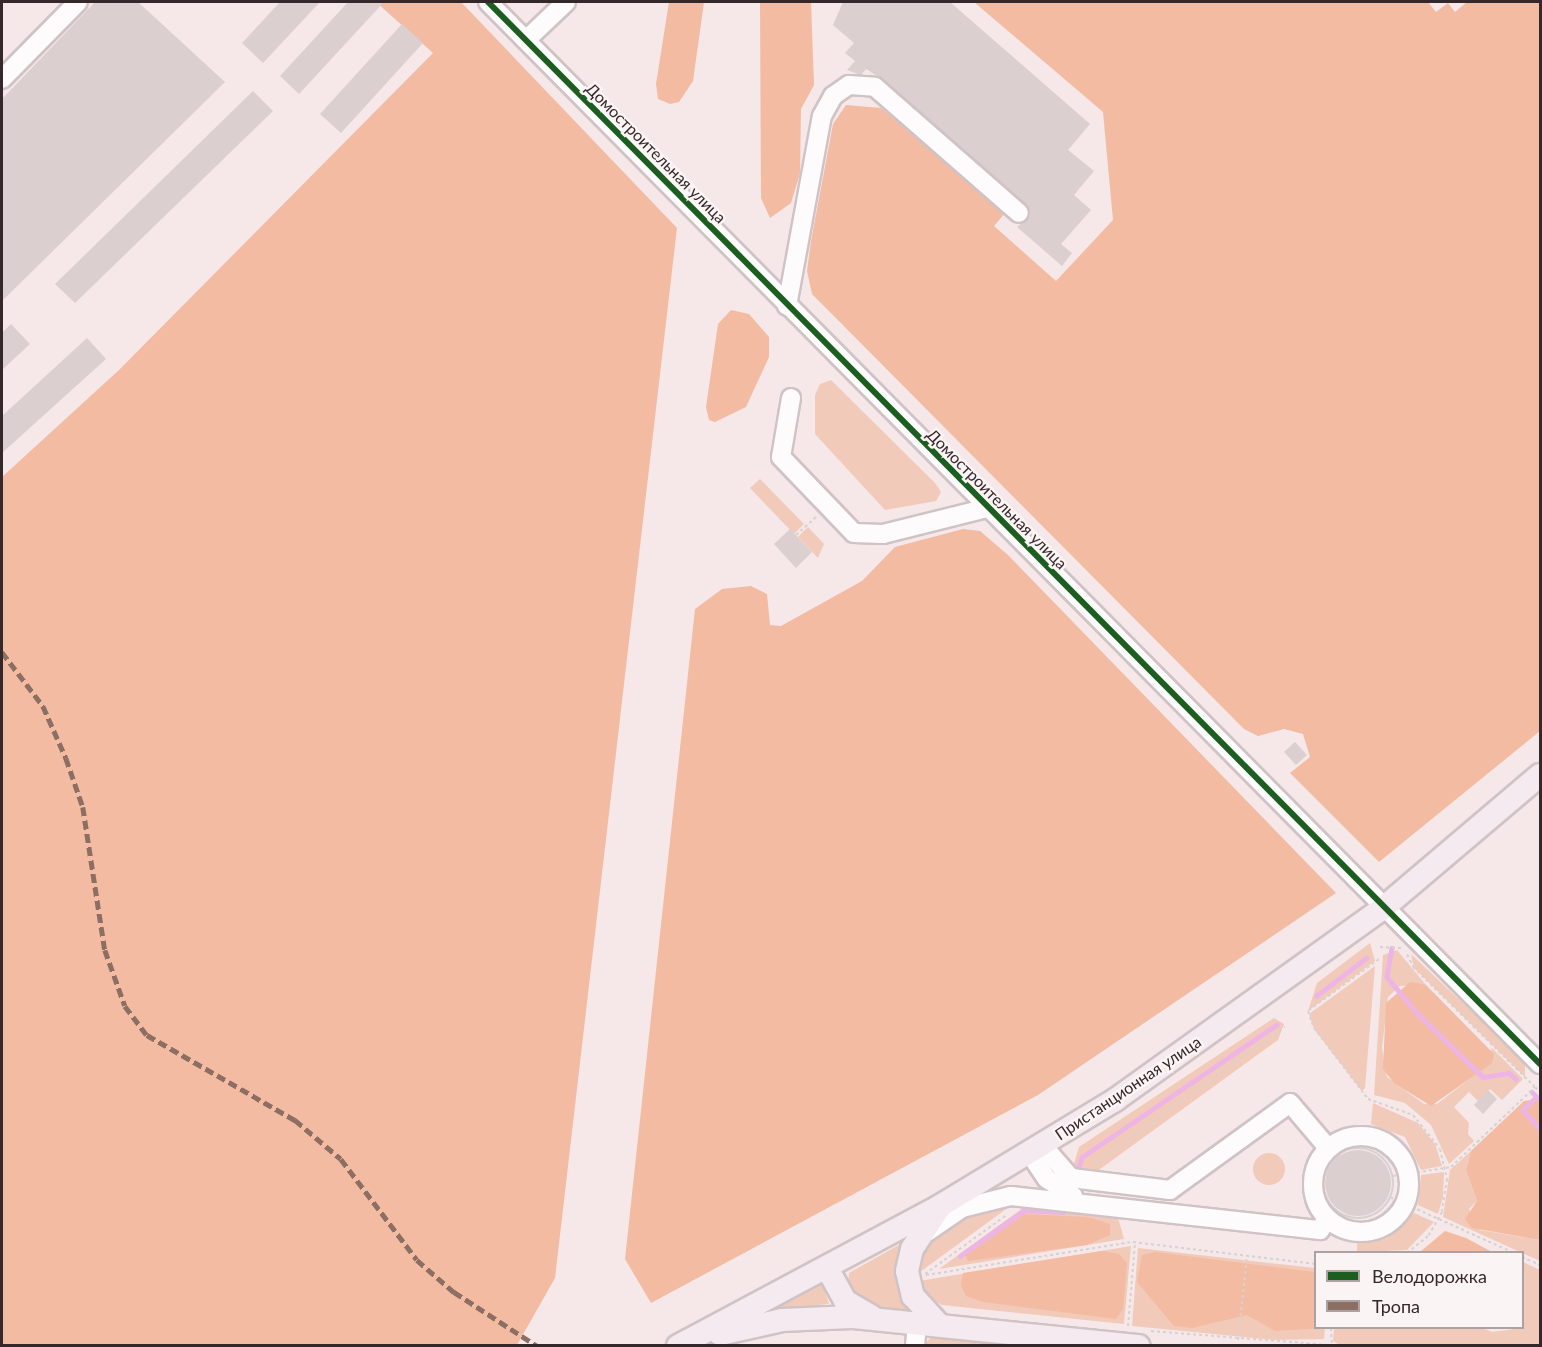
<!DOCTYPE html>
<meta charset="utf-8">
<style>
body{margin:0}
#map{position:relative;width:1542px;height:1347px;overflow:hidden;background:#f6e7e9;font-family:Lato,sans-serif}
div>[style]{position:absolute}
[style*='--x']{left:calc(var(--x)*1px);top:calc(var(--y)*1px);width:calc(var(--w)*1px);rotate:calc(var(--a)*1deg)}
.green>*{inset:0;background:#f2cab9}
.round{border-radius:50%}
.forest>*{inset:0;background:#f2bba2}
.stream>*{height:4.5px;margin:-2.25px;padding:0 2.25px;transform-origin:2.25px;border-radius:2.25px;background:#edb5e6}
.building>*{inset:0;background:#dccfcf}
.path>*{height:2px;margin-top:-1px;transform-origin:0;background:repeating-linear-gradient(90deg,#d6d2d2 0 3px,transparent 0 6px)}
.path>.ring{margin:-1px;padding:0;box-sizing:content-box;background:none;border:2px solid #d6d2d2;border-radius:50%}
.roads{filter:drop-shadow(2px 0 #d0c3c5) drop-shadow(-2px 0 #d0c3c5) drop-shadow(0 2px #d0c3c5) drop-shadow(0 -2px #d0c3c5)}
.minor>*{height:18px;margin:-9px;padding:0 9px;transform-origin:9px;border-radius:9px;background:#fefbfc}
.minor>.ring{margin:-9px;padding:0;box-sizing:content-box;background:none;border:18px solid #fefbfc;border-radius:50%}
.major>*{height:22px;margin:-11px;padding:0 11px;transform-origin:11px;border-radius:11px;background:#f4eaef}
.quiet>*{height:4.5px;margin-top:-2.25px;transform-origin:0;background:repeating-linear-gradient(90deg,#8d6e63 0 9px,transparent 0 13.5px)}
.cycleway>*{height:6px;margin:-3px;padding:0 3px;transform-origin:3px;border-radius:3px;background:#1b5e20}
span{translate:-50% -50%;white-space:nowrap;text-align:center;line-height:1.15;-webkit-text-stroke:5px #fbf4f5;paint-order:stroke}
.street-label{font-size:16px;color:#35282a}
.frame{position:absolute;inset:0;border:3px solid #35282a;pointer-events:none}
.legend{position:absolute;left:1314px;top:1251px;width:210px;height:78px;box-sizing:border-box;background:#fbf4f5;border:2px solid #aca2a4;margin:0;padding:8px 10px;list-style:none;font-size:18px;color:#35282a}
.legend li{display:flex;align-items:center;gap:12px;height:30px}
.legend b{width:30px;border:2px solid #aca2a4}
</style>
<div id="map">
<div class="green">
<i style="clip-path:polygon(831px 380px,935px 483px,941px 492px,936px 501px,885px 510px,815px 434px,815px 395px,820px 384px)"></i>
<i style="clip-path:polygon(760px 479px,804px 524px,794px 534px,750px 488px)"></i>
<i style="clip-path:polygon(808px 527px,824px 544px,818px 558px,798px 537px)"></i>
<i style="clip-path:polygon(1370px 943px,1375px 961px,1308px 1011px,1317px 983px)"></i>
<i style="clip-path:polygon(1397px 950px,1426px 985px,1400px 986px,1388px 997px,1382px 1048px,1387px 1077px,1424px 1104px,1437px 1104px,1485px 1067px,1492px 1048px,1523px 1079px,1502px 1100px,1490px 1089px,1478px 1101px,1469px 1092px,1454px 1107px,1469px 1123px,1468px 1134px,1474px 1141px,1449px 1164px,1431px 1125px,1405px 1103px,1374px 1095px,1383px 955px)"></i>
<i style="clip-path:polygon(1411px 954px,1525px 1062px,1525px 1077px,1414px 968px)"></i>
<i style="clip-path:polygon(1375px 966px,1365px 1088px,1362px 1091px,1314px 1029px,1309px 1014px)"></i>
<i style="clip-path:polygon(1274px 1018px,1284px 1024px,1278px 1040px,1096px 1172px,1080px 1174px,1073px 1167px,1079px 1147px)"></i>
<i style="clip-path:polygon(1373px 1103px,1418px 1123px,1435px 1144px,1442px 1166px,1421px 1170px,1405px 1137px,1371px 1124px)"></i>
<i style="clip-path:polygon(1471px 1151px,1466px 1170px,1477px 1201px,1469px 1209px,1480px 1230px,1540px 1240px,1540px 1261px,1443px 1217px,1450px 1170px)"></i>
<i class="round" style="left:1253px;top:1153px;width:32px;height:32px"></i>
<i style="clip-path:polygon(1444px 1172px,1443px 1197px,1438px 1214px,1418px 1205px,1421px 1175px)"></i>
<i style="clip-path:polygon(1013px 1204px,920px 1272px,914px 1273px,926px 1239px,979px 1208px)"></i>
<i style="clip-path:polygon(1027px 1205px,1117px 1214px,1124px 1239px,939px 1269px)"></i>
<i style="clip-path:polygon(1414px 1213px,1434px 1222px,1407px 1250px,1357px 1252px,1357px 1242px,1386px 1239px)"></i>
<i style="clip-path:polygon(904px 1242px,907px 1311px,859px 1303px,848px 1286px,849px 1273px)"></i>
<i style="clip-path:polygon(1131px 1246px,1124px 1324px,942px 1305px,928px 1297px,919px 1281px)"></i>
<i style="clip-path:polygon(1138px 1248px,1315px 1268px,1316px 1328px,1325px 1328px,1324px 1339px,1274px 1340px,1132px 1326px)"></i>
<i style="clip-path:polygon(1523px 1262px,1540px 1270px,1540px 1345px,1341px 1346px,1333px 1341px,1334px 1328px,1483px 1328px,1492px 1332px,1522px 1328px)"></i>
<i style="clip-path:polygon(822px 1282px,829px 1304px,767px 1310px)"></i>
<i style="clip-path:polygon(933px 1335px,1055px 1345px,923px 1346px)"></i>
</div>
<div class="forest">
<i style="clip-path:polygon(376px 2px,461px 2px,677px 228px,555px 1278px,517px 1345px,2px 1346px,2px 477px,119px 370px,433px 53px)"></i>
<i style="clip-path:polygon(669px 2px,704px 2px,693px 81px,679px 102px,670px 104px,658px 99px,656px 84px)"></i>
<i style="clip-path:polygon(760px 2px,811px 2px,814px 85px,801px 109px,800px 173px,791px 203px,770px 218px,761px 198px)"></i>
<i style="clip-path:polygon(974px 2px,1428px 2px,1436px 12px,1448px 3px,1455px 12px,1467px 2px,1540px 2px,1540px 731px,1379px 862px,1290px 773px,1310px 757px,1303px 734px,1284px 729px,1258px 736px,1244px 729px,812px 294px,807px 271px,811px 241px,833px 124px,846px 105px,881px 108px,1005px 213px,994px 226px,1056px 281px,1113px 220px,1103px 112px)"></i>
<i style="clip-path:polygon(731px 310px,749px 314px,769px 337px,769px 357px,746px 407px,715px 422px,709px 420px,706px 407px,718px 324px)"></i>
<i style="clip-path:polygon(963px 529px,980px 531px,1008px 555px,1336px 893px,1038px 1095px,651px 1303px,625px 1259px,695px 609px,722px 589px,751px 586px,767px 594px,770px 625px,781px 626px,862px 581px,895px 547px)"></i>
<i style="clip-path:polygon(1410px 982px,1426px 985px,1494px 1054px,1492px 1063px,1431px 1106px,1394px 1083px,1383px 1069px,1386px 1003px)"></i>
<i style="clip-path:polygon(1540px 1099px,1540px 1240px,1472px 1228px,1465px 1219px,1477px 1201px,1466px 1170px,1471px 1151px,1524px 1101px)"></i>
<i style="clip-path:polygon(1024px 1214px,1088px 1217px,1110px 1224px,1110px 1235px,1087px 1245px,968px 1261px,964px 1251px,1010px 1218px)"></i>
<i style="clip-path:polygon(1445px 1231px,1466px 1238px,1492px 1252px,1420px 1252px)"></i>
<i style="clip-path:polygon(1102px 1251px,1119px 1254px,1127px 1263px,1123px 1309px,1116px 1319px,983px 1302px,966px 1296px,961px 1286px,963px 1273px)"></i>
<i style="clip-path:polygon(1155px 1252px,1315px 1272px,1316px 1328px,1322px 1328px,1275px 1331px,1247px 1315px,1192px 1328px,1174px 1326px,1137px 1282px,1142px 1255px)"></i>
</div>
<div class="stream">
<i style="--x:1392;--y:948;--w:29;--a:100"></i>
<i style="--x:1387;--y:977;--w:48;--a:50"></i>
<i style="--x:1418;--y:1014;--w:91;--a:44.1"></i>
<i style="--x:1483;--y:1077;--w:26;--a:-9"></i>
<i style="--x:1509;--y:1073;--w:9;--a:41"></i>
<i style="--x:1316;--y:996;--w:63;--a:-37.2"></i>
<i style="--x:1532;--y:1092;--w:7;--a:45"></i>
<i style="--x:1537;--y:1097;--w:19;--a:137"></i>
<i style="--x:1523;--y:1110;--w:25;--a:48"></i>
<i style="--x:1079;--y:1166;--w:9;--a:-72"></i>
<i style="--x:1082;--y:1157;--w:235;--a:-34.2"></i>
<i style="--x:960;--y:1256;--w:80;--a:-35.3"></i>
<i style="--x:1025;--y:1210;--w:38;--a:3"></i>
<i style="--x:1063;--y:1212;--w:7;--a:-74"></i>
</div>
<div class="building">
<i style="clip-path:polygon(95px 2px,138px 2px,225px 82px,2px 301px,2px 99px)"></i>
<i style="clip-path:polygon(280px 2px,320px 2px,263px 63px,242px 43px)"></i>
<i style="clip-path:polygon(348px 2px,384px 2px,299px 94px,280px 76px)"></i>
<i style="clip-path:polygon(843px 2px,950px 2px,1090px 124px,1068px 150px,1094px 171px,1074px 195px,1091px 210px,1061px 244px,1072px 253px,1062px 266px,1017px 227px,1030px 216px,1026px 205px,882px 79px,866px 69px,861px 75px,847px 70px,855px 61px,845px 53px,854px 43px,833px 25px)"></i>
<i style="clip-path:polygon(402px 24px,423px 43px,341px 133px,320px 114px)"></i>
<i style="clip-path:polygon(253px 91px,273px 111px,75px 303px,55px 284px)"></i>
<i style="clip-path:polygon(11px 324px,30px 344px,2px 370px,2px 333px)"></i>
<i style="clip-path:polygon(87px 338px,106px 359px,2px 453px,2px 416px)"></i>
<i style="clip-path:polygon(790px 529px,812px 552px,796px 568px,774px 544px)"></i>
<i style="clip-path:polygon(1295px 742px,1307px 755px,1296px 765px,1284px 752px)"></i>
<i style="clip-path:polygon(1488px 1090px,1497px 1099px,1483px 1114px,1474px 1105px)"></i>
<i class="round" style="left:1325px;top:1150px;width:66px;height:66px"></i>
</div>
<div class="path">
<i style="--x:796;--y:535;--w:27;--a:-42"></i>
<i style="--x:1380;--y:947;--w:21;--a:3"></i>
<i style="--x:1379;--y:959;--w:88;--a:143.8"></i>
<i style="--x:1308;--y:1011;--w:18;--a:71"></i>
<i style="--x:1314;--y:1028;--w:89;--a:52.7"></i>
<i style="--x:1368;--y:1099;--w:48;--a:19.6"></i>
<i style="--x:1413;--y:1115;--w:43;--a:51.5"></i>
<i style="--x:1440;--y:1149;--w:31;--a:77"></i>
<i style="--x:1447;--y:1179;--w:33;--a:99"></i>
<i style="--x:1442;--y:1212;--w:28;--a:120"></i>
<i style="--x:1428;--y:1236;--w:26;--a:141"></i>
<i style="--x:1535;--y:1087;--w:7;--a:45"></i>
<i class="ring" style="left:1323px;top:1148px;width:68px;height:68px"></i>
<i style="--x:1094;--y:1164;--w:235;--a:-35.7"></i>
<i style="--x:1393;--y:1176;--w:59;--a:-8.8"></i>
<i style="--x:1451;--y:1167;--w:116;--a:-43.6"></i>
<i style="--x:1535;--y:1087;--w:170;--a:-135.5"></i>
<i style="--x:1414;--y:968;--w:18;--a:-117"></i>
<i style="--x:1390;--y:1197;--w:134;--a:24.3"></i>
<i style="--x:1522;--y:1257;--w:20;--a:24"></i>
<i style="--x:925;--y:1274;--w:102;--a:-35.9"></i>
<i style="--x:926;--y:1275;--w:210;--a:-9.1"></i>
<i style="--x:1133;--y:1242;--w:184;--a:6.9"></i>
<i style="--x:1128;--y:1326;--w:84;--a:-85.2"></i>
<i style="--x:1331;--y:1328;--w:18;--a:87"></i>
<i style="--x:1151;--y:1331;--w:180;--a:4.5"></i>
<i style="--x:1238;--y:1340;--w:84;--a:-83.9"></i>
</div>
<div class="roads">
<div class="minor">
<i style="--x:488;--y:2;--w:1495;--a:45.27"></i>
<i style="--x:526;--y:40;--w:55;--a:-43.5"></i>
<i style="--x:2;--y:79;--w:108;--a:-45.4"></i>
<i style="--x:787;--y:306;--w:193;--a:-79.6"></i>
<i style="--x:822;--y:116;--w:23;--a:-61"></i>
<i style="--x:833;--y:96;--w:19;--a:-35"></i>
<i style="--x:849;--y:85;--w:26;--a:4"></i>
<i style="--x:875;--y:87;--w:191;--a:41.2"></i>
<i style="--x:791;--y:398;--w:60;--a:99.6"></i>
<i style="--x:781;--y:457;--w:105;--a:46.2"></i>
<i style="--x:854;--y:533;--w:29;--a:2"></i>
<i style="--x:883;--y:534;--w:107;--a:-14"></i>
<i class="ring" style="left:1313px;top:1136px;width:78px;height:78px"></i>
<i style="--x:1043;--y:1146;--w:43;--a:48.8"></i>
<i style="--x:1071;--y:1178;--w:100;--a:6.9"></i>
<i style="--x:1170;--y:1190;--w:148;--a:-35.9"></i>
<i style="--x:1290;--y:1103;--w:59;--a:49.8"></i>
<i style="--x:1030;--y:1154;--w:30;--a:56"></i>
<i style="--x:1047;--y:1179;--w:31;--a:33"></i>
<i style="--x:927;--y:1232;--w:42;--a:-34.4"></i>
<i style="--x:962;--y:1208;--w:50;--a:-13.8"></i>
<i style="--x:1011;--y:1196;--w:311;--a:6.3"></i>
<i style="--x:1320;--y:1230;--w:13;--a:-58"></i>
<i style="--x:915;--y:1346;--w:24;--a:-85"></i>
</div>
<div class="major">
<i style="--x:939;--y:1208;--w:49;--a:123.4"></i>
<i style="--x:912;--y:1249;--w:23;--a:103"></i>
<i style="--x:907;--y:1271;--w:26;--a:77"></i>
<i style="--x:913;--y:1296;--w:39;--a:48"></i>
<i style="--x:827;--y:1268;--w:38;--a:61"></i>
<i style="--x:845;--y:1301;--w:30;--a:30"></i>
<i style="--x:720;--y:1334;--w:64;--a:-12.7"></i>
<i style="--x:782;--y:1320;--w:70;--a:-2.5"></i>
<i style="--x:852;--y:1317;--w:288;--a:5.8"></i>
<i style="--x:678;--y:1346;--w:297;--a:-28.1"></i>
<i style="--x:940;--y:1206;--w:205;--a:-31.2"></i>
<i style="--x:1115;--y:1100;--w:328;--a:-35.6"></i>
<i style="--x:1382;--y:909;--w:207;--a:-40.3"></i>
</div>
</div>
<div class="quiet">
<i style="--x:2;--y:652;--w:68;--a:52.8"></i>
<i style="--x:43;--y:706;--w:57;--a:66.1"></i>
<i style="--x:66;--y:758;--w:52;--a:70.9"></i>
<i style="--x:83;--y:807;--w:145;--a:81.3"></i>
<i style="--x:105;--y:950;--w:59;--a:70.3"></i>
<i style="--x:125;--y:1006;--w:36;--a:53"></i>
<i style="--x:147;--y:1035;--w:171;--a:29.9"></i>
<i style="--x:295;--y:1120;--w:60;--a:40.3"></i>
<i style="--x:341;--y:1159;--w:126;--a:53"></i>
<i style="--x:417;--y:1260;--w:49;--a:40.9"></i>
<i style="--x:454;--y:1292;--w:99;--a:33"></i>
</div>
<div class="cycleway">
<i style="--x:488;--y:2;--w:1495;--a:45.27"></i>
</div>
<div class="street-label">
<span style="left:656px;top:153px;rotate:45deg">Домостроительная улица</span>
<span style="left:997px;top:499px;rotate:45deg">Домостроительная улица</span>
<span style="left:1128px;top:1088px;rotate:-34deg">Пристанционная улица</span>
</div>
<div class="frame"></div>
<ul class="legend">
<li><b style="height:8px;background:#1b5e20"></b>Велодорожка</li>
<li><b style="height:8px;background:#8d6e63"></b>Тропа</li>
</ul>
</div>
